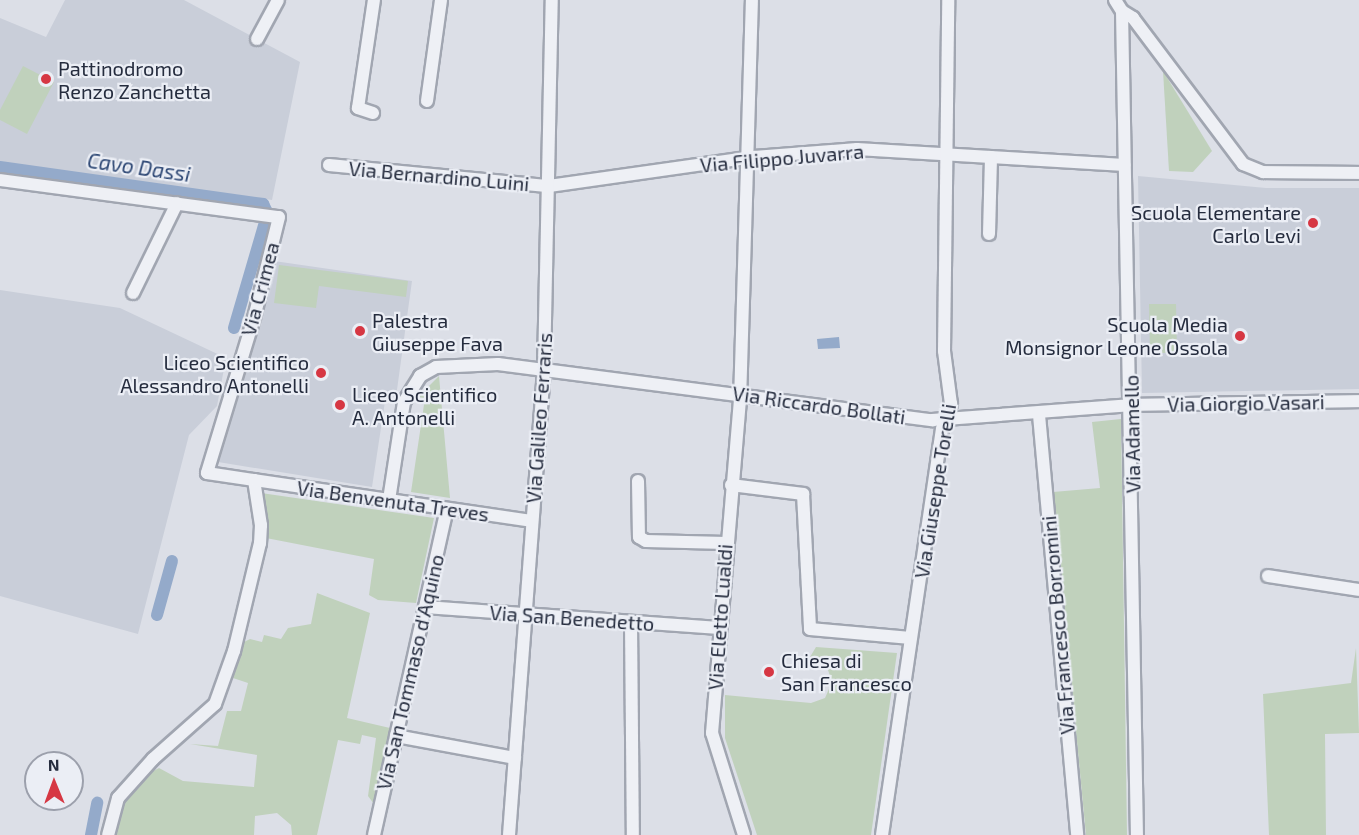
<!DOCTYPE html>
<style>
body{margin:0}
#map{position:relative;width:1359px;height:835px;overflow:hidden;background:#dcdfe7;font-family:"Exo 2",sans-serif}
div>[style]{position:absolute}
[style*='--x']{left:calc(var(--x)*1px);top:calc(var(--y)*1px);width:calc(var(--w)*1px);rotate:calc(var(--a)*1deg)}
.built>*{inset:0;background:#c9ced9}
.green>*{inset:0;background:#c0d1bc}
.water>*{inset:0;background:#94aaca}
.canal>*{height:12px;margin:-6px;padding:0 6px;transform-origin:6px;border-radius:6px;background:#94aaca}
.roads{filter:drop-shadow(2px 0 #a1a6b1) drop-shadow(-2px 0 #a1a6b1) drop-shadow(0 2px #a1a6b1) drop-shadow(0 -2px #a1a6b1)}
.street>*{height:12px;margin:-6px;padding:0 6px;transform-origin:6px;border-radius:6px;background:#eef0f5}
.dots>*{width:16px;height:16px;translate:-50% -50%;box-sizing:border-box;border:3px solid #ebeef5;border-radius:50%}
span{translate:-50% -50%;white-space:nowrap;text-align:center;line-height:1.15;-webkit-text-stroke:4.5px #ebeef5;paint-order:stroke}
.poi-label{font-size:20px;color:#252c3e}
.left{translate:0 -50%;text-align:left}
.right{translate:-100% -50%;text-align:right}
.street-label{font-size:20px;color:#252c3e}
.water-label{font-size:21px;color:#2d4774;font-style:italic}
.north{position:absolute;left:24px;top:751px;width:60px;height:60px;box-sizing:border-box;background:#ebeef5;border:2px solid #9ca0ac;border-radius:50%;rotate:359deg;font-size:16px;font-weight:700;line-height:24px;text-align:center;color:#252c3e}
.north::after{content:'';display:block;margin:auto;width:21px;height:27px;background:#d63743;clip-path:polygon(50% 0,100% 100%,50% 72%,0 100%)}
</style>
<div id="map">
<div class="built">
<i style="clip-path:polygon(65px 0,184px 0,300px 62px,272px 200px,0 162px,0 18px,46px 37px)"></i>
<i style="clip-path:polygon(1138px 176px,1266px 188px,1359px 188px,1359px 389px,1142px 393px)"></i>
<i style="clip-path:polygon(274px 261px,412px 281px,396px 397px,386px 395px,372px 487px,218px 462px)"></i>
<i style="clip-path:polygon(0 290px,120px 308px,226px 358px,217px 406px,189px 435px,138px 634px,0 596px)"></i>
</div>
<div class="green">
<i style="clip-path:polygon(23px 66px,54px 82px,27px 134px,0 120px,0 110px)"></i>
<i style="clip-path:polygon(1163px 71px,1212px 151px,1193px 172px,1169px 171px)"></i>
<i style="clip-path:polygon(279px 265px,408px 281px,406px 297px,319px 286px,316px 308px,274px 303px)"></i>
<i style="clip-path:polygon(1149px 304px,1176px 304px,1177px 353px,1150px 353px)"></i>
<i style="clip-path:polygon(439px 376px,450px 498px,411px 492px,425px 398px,418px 397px)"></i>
<i style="clip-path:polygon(1121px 419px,1127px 835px,1086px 835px,1053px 492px,1100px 488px,1092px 422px)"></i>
<i style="clip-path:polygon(261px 493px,434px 518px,416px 603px,378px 600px,369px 595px,374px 559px,266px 538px)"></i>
<i style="clip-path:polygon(317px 593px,370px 613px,347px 718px,390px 728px,374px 804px,368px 796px,376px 738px,362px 735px,360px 744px,338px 740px,317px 835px,292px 835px,291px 825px,277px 813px,255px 816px,254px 835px,115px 835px,122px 802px,144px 776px,159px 768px,183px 781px,254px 787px,257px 755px,190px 744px,218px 746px,227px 711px,241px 711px,248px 683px,233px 678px,240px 644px,250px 639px,262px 642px,264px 635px,281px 639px,288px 628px,311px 624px)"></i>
<i style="clip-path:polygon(816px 647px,897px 653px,871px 835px,757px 835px,725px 738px,725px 695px,811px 703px,825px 698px,832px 682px,827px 667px,810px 657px)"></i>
<i style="clip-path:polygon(1356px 648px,1359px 733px,1325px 734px,1326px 835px,1269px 835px,1263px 694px,1351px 683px)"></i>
</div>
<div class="water">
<i style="clip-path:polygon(839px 337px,840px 348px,818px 349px,817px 339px)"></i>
</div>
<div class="canal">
<i style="--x:0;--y:167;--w:266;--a:8"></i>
<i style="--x:263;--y:204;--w:9;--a:63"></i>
<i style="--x:234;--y:328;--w:110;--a:-73.7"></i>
<i style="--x:157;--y:615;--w:56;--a:-74.5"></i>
<i style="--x:91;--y:835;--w:33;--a:-79"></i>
</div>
<div class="roads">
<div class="street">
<i style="--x:1115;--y:0;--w:13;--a:58"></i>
<i style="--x:1122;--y:11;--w:824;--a:88.96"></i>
<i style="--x:1122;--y:11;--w:13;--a:32"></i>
<i style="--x:1133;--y:18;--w:183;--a:53"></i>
<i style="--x:1243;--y:164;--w:22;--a:22"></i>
<i style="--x:1263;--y:172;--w:96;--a:0.6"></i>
<i style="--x:257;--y:39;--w:44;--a:-61.7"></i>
<i style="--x:427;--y:101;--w:102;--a:-82.1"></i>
<i style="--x:373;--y:113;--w:16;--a:-162"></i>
<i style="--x:358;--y:108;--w:109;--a:-81.6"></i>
<i style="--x:329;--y:165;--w:221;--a:5.5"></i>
<i style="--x:549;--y:186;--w:207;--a:-8.1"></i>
<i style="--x:754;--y:157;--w:103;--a:-4.4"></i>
<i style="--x:857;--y:149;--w:268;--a:3.4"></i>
<i style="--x:0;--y:180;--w:281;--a:7.6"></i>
<i style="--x:279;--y:217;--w:104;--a:103.9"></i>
<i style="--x:254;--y:318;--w:162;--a:106.9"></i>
<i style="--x:207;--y:473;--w:48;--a:8.5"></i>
<i style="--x:254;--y:480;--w:46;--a:81.2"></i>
<i style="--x:261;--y:525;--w:18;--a:93"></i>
<i style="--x:260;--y:543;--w:111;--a:103.5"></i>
<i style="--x:234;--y:651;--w:56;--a:109.7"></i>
<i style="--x:215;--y:704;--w:83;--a:138.4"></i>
<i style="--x:153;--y:759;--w:52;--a:131.9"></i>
<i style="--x:118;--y:798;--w:38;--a:105"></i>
<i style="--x:989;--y:234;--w:77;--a:-88.5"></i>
<i style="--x:133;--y:293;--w:100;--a:-63.9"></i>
<i style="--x:1039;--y:415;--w:422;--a:84.8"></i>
<i style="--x:254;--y:480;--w:281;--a:8.4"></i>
<i style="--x:638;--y:481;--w:56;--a:89"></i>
<i style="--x:639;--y:537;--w:8;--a:30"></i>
<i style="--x:646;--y:541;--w:80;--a:1.4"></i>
<i style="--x:731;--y:485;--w:73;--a:7.1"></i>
<i style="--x:803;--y:494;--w:135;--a:87"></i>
<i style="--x:810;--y:629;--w:101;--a:5.1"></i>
<i style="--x:389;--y:500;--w:99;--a:-81.3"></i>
<i style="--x:404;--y:402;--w:31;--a:-58"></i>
<i style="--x:420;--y:376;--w:18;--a:-29"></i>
<i style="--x:436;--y:367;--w:62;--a:-2.8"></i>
<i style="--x:498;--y:364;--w:438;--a:7.4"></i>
<i style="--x:932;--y:420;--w:201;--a:-4.3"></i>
<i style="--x:1132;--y:405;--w:227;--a:-1"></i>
<i style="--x:1268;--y:576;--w:92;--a:8.7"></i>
<i style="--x:425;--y:607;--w:295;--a:4.1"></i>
<i style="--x:631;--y:622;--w:213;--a:89.5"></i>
<i style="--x:396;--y:736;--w:121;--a:10.5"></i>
<i style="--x:374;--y:835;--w:334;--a:-77.4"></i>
<i style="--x:509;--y:835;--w:467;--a:-85.7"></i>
<i style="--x:544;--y:369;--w:369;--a:-88.8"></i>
<i style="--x:744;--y:835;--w:107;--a:-107.4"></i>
<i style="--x:712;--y:733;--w:332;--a:-85.2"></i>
<i style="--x:740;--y:402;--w:402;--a:-88.3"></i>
<i style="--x:882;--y:835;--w:410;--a:-81.6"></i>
<i style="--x:942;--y:429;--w:27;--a:-70"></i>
<i style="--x:951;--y:404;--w:53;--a:-97.5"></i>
<i style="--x:944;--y:351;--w:351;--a:-89.3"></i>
</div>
</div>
<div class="dots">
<i style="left:46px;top:79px;background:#d63743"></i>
<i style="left:1313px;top:223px;background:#d63743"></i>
<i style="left:360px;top:331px;background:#d63743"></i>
<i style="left:1240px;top:336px;background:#d63743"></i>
<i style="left:321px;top:373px;background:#d63743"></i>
<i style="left:340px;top:405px;background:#d63743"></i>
<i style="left:769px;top:672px;background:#d63743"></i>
</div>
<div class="poi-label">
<span class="left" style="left:58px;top:80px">Pattinodromo<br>Renzo Zanchetta</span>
<span class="right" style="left:1301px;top:224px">Scuola Elementare<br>Carlo Levi</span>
<span class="left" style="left:372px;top:332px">Palestra<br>Giuseppe Fava</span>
<span class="right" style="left:1228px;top:336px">Scuola Media<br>Monsignor Leone Ossola</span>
<span class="right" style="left:309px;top:374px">Liceo Scientifico<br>Alessandro Antonelli</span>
<span class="left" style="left:352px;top:406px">Liceo Scientifico<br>A. Antonelli</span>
<span class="left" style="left:781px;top:672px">Chiesa di<br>San Francesco</span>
</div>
<div class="street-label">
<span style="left:782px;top:158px;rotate:-5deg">Via Filippo Juvarra</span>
<span style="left:439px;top:176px;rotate:5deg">Via Bernardino Luini</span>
<span style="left:260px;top:289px;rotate:-75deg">Via Crimea</span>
<span style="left:1246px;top:403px;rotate:-1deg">Via Giorgio Vasari</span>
<span style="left:819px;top:405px;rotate:8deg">Via Riccardo Bollati</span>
<span style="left:539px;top:418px;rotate:-86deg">Via Galileo Ferraris</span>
<span style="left:1132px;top:434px;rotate:-91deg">Via Adamello</span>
<span style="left:935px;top:491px;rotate:-81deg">Via Giuseppe Torelli</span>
<span style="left:393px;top:501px;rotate:8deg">Via Benvenuta Treves</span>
<span style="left:720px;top:617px;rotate:-86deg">Via Eletto Lualdi</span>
<span style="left:572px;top:618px;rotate:4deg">Via San Benedetto</span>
<span style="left:1058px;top:625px;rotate:-95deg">Via Francesco Borromini</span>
<span style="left:410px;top:672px;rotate:-77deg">Via San Tommaso d'Aquino</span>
</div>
<div class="water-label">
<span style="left:139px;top:167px;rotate:8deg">Cavo Dassi</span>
</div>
<div class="north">N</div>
</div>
